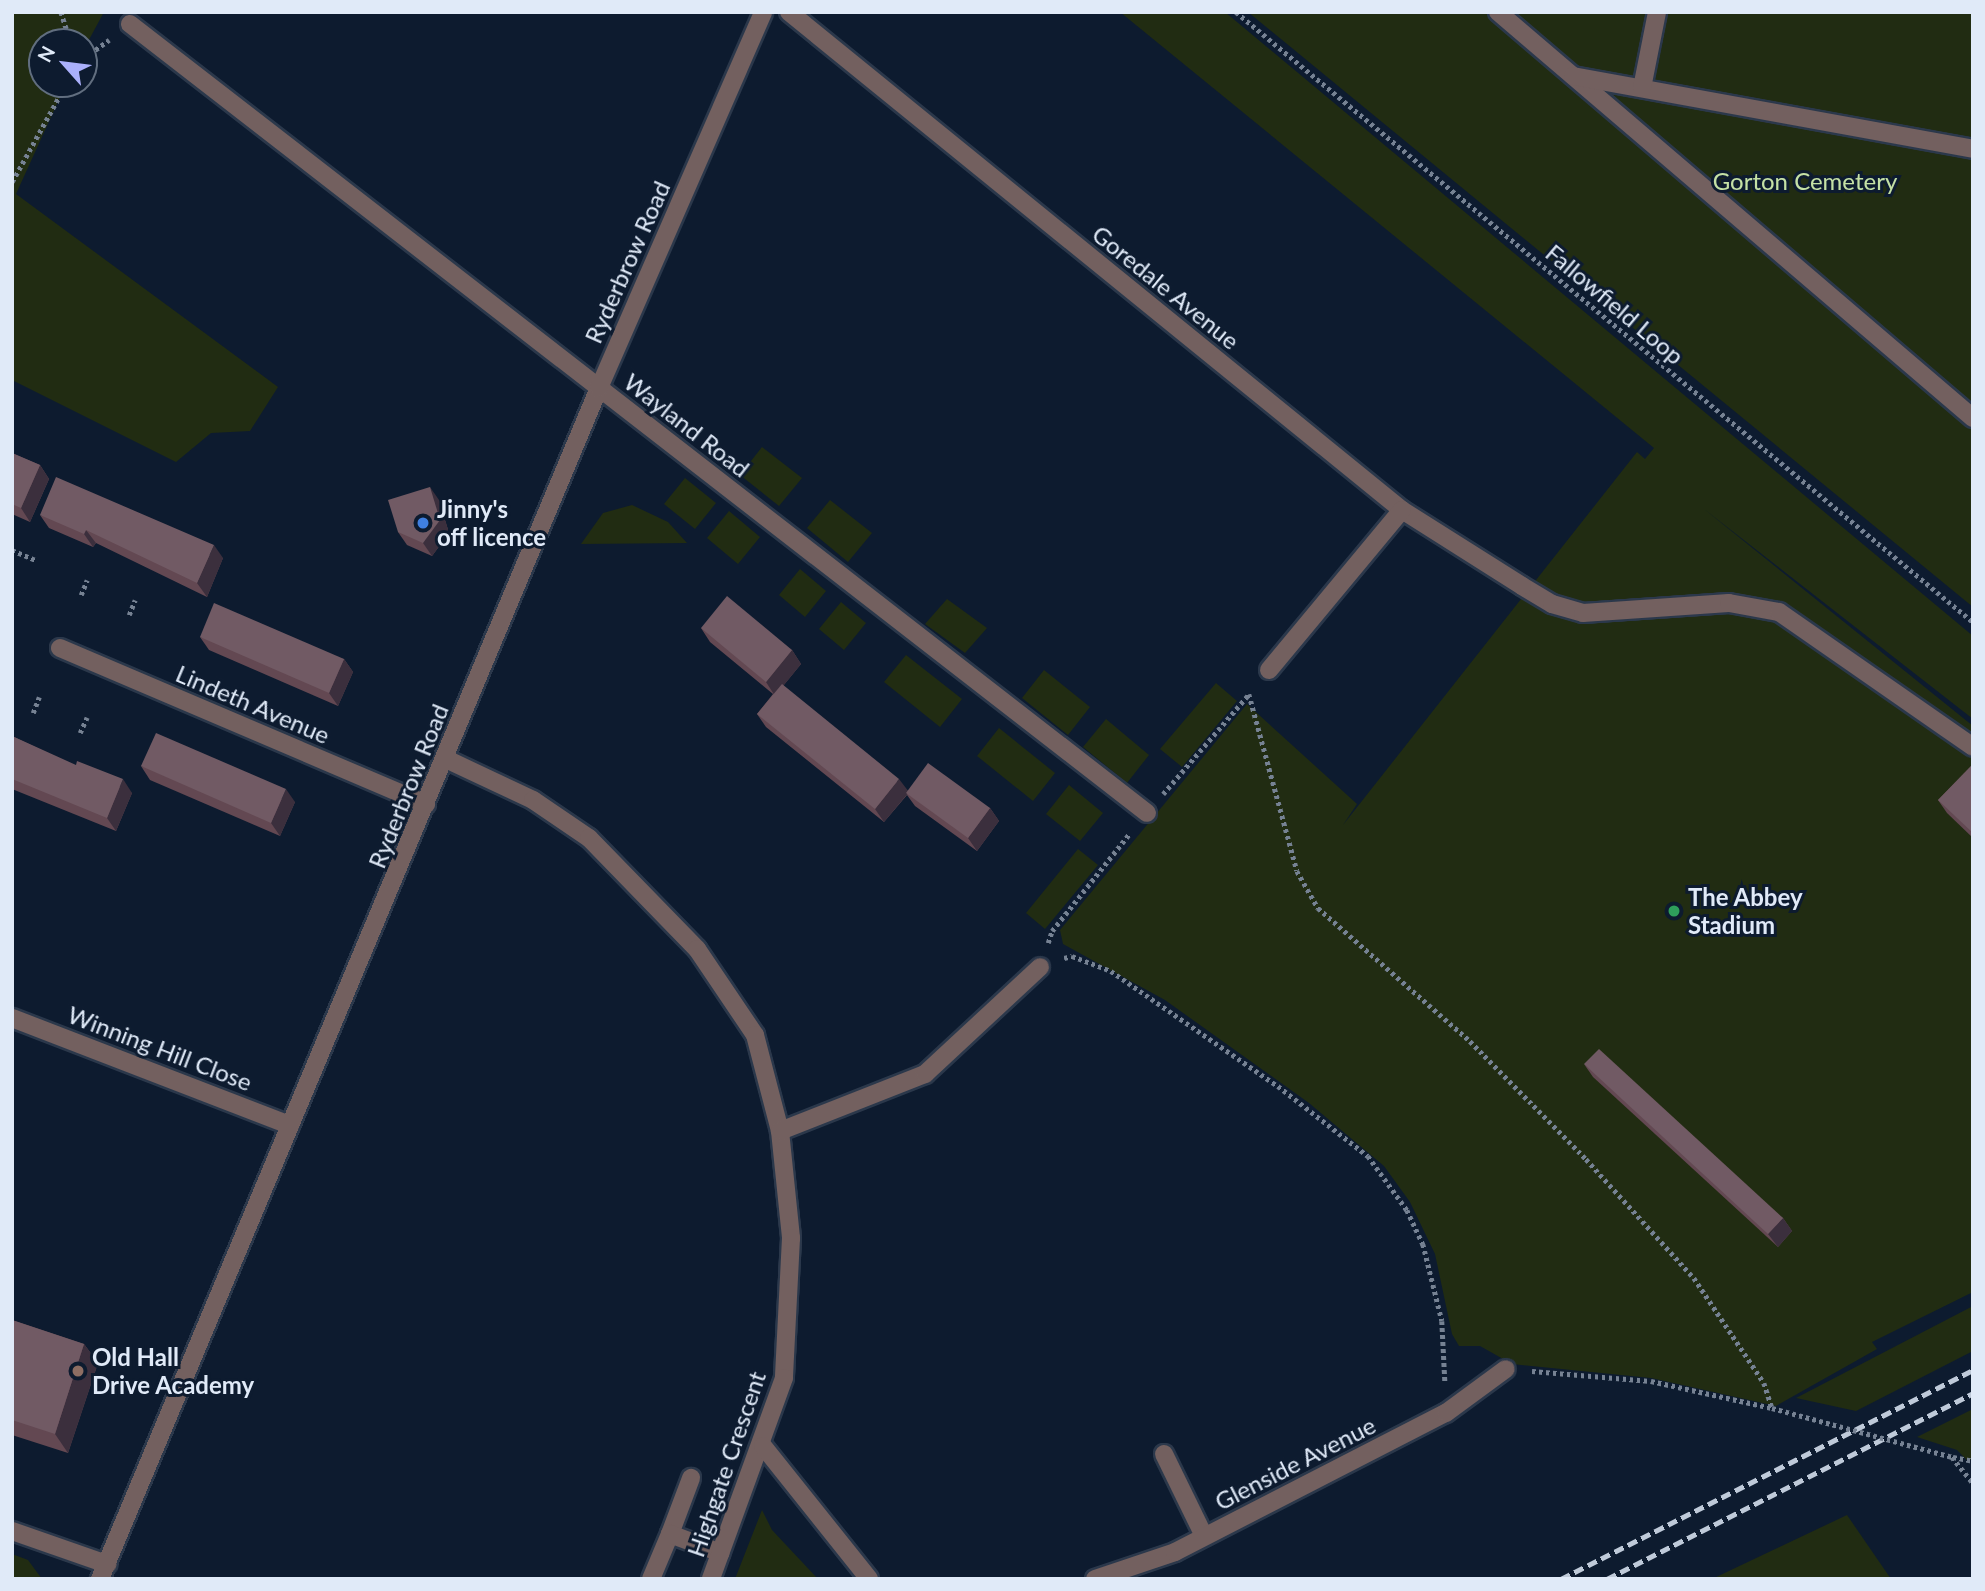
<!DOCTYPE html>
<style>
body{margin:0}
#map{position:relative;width:1985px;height:1591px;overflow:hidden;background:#0d1b2f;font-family:Lato,sans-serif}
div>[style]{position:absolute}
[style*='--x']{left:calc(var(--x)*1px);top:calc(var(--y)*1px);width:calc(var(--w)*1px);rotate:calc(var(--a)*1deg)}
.green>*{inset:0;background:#212c12}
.path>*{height:4.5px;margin-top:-2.25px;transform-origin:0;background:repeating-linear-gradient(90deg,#768293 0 3.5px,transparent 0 7px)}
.roads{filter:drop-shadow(2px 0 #2b384b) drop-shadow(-2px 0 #2b384b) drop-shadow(0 2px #2b384b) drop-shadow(0 -2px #2b384b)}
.service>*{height:18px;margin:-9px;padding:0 9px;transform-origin:9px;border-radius:9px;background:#73605f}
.minor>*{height:18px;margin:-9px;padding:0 9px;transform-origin:9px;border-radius:9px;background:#73605f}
.rail>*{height:5px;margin-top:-2.5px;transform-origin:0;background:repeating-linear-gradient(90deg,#bfcad9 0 10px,transparent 0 15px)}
.path-bridge>*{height:4.5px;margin-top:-2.25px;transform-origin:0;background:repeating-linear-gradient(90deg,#768293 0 3.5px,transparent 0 7px)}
.wall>*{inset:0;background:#634852}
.shaded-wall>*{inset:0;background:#3b2f3d}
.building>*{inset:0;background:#715a64}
.dots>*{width:19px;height:19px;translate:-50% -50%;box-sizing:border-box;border:4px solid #0d1b2f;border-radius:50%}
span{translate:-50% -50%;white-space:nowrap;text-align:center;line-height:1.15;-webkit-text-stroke:6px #0d1b2f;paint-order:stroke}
.park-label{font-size:24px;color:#c5e1a5}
.street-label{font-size:24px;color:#e0eaf8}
.poi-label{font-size:24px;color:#e0eaf8;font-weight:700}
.left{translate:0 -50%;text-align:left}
.frame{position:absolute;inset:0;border:14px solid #e0eaf8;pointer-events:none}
.north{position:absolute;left:28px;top:28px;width:70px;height:70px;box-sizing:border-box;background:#0d1b2f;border:2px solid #616e7f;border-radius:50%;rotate:298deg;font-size:19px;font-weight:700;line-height:28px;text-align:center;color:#e0eaf8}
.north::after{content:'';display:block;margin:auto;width:24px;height:32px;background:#aab0fb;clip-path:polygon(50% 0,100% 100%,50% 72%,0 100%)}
</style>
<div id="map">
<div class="green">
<i style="clip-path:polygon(12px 12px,104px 12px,84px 49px,84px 42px,42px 42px,42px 84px,66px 84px,16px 194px,278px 387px,250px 431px,211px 433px,176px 462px,12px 380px)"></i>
<i style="clip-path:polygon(1120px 12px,1225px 12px,1973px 636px,1973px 719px,1704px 509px,1973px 726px,1973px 1292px,1872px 1342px,1877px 1349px,1776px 1406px,1651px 1378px,1512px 1364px,1480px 1346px,1459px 1346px,1452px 1334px,1435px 1254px,1410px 1202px,1384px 1166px,1309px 1103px,1165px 1000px,1063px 944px,1060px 930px,1247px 704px,1357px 804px,1343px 825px,1637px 452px,1645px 459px,1654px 448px)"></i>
<i style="clip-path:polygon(1248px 12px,1973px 12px,1973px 607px)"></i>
<i style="clip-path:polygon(762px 447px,802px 478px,779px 506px,740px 475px)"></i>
<i style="clip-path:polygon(685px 478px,716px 503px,695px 529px,664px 504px)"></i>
<i style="clip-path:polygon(830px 500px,872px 533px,848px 562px,807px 528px)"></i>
<i style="clip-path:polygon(632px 505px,668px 522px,687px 543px,581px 544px,603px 513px)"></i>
<i style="clip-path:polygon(729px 511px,760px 537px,738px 564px,707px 538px)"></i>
<i style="clip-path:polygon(800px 569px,826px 591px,805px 617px,779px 595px)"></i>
<i style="clip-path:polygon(947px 599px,987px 628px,965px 653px,925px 624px)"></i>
<i style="clip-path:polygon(841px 602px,866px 623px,844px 650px,819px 629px)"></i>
<i style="clip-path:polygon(906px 655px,962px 699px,940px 727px,884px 682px)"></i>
<i style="clip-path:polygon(1044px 670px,1090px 707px,1068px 735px,1022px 698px)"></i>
<i style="clip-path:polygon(1216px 683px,1237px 701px,1182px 767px,1160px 749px)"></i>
<i style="clip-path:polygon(1106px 719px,1149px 755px,1127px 783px,1083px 747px)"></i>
<i style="clip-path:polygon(999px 728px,1055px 773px,1033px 801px,977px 756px)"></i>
<i style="clip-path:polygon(1069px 785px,1103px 813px,1080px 841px,1046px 814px)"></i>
<i style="clip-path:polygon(1078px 849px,1098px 865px,1045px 929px,1026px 913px)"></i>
<i style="clip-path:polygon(1973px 1306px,1973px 1351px,1856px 1411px,1796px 1398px)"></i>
<i style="clip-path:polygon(1973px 1409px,1973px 1458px,1968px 1461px,1957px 1450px,1917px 1437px)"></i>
<i style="clip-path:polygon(762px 1510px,772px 1530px,818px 1579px,735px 1579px)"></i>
<i style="clip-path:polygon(1847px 1515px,1891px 1579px,1712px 1579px)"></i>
<i style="clip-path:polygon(12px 1554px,28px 1560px,42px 1579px,12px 1579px)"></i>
</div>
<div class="path">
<i style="--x:61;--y:12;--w:32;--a:72"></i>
<i style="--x:1236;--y:12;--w:957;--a:39.61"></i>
<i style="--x:84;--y:58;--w:31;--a:-36"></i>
<i style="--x:12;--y:182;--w:112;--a:-61.1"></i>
<i style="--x:12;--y:550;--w:25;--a:23"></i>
<i style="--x:81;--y:595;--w:16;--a:-68"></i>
<i style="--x:129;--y:615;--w:16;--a:-68"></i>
<i style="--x:1249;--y:694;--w:183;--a:74.8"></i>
<i style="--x:1297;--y:871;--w:43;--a:60.4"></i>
<i style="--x:1318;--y:908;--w:202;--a:41.2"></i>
<i style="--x:1470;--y:1041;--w:165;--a:45.5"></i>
<i style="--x:1586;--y:1159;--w:161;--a:47.8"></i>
<i style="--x:1694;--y:1278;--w:126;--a:56.3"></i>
<i style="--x:1764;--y:1383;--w:26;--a:72"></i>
<i style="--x:33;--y:713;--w:17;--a:-69"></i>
<i style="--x:80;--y:733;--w:17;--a:-66"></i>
<i style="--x:1163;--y:794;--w:132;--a:-49.3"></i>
<i style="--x:1048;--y:943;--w:13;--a:-72"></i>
<i style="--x:1052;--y:931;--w:125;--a:-51.5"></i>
<i style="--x:1064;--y:958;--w:8;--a:-14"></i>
<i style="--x:1072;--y:956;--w:42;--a:21"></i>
<i style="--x:1111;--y:971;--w:203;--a:34.6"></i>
<i style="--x:1278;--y:1086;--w:114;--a:37.9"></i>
<i style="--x:1368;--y:1156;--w:67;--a:54.2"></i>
<i style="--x:1407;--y:1210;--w:38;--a:65"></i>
<i style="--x:1423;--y:1244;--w:79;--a:76.1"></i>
<i style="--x:1442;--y:1321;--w:60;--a:87.1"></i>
<i style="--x:1532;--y:1371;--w:119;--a:4.8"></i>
<i style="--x:1651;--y:1381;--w:124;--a:12.6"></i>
<i style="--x:1952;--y:1457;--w:33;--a:51"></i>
<i style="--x:1953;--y:1457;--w:20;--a:11"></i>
</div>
<div class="roads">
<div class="service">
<i style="--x:1498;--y:12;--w:625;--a:40.52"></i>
<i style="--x:1573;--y:76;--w:407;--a:10.3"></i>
<i style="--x:1642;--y:88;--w:77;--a:-78.8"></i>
<i style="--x:1522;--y:586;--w:35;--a:31"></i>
<i style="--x:1552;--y:604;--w:32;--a:16"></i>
<i style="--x:1583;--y:613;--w:146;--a:-3.9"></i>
<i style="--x:1729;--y:603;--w:51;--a:10.2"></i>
<i style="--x:1779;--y:612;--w:236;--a:34.8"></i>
<i style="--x:1164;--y:1454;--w:91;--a:64"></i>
<i style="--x:670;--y:1534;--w:60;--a:-69.4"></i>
<i style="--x:651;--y:1579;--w:49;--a:-67.1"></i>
<i style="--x:670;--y:1534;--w:54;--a:20.4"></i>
</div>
<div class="minor">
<i style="--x:789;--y:12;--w:790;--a:39.09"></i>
<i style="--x:1402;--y:510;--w:142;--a:32.3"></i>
<i style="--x:130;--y:24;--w:1287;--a:37.8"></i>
<i style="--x:60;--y:648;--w:398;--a:23.1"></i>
<i style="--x:1269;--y:670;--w:208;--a:-50.3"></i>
<i style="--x:446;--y:759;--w:96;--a:25.2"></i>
<i style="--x:533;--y:800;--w:68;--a:34.2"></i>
<i style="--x:589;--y:838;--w:155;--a:45.8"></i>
<i style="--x:697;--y:949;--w:104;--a:56"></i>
<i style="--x:755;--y:1035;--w:99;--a:75.4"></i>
<i style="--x:780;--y:1131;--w:108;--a:84.1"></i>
<i style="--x:791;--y:1238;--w:140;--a:92.9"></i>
<i style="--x:784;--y:1378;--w:214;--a:110"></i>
<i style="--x:12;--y:1018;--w:298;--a:21.1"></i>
<i style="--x:780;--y:1131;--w:156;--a:-21.5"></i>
<i style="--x:925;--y:1074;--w:157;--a:-42.9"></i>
<i style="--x:763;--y:1446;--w:170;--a:51.4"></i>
<i style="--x:12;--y:1531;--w:101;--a:19.2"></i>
<i style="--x:100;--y:1579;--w:1291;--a:-67.27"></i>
<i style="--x:599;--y:388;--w:410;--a:-66.4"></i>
<i style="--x:1095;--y:1579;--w:84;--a:-18.6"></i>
<i style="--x:1175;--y:1552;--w:305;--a:-27.2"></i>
<i style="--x:1446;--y:1413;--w:74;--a:-36.3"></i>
</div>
</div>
<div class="rail">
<i style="--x:1561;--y:1579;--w:462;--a:-26.9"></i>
<i style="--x:1607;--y:1579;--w:411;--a:-26.9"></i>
</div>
<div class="path-bridge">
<i style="--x:1772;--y:1408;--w:187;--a:15.2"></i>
</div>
<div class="wall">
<i style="clip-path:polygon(12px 453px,40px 465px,49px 479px,30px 522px,12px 514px)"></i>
<i style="clip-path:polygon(439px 500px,449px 533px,432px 556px,407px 545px,398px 532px)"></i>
<i style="clip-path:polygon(40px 515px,223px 558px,207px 597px,96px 543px,93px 547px,49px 528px)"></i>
<i style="clip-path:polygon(701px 628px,792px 650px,801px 664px,783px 686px,908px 791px,990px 808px,999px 821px,977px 851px,915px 806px,907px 795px,884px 822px,766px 727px,757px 714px,773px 694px,710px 642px)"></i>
<i style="clip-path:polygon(200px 637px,344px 659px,353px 672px,338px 706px,209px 650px)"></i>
<i style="clip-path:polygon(12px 736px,132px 793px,116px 831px,12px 789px)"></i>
<i style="clip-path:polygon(1973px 764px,1973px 838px,1947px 813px,1938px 800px)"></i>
<i style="clip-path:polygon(141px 766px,295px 802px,280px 836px,150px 780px)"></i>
<i style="clip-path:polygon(1584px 1064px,1783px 1218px,1792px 1231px,1778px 1247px,1593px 1077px)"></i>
<i style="clip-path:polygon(12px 1320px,84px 1344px,98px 1363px,68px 1453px,12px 1435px)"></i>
</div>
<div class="shaded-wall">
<i style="clip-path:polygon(40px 465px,49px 479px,30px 522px,21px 508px)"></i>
<i style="clip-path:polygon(430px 487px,439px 500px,449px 533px,432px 556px,423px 543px)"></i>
<i style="clip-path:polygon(86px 530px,96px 543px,93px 547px,84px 534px)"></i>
<i style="clip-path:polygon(214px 545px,223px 558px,207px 597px,197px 583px)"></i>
<i style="clip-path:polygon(792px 650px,801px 664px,775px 696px,766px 682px)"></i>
<i style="clip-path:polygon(344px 659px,353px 672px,338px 706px,329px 693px)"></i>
<i style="clip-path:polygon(123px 779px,132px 793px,116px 831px,107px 818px)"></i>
<i style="clip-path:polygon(899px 779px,909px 792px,884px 822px,875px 809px)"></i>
<i style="clip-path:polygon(286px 789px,295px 802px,280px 836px,271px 823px)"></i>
<i style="clip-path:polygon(990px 808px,999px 821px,977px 851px,968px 838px)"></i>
<i style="clip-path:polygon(1783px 1218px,1792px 1231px,1778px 1247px,1768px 1234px)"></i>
<i style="clip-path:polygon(84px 1344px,98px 1363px,68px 1453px,55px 1434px)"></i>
</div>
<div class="building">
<i style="clip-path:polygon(12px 453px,40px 465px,21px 508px,12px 504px)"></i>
<i style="clip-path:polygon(56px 477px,214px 545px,197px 583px,86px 530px,84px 534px,40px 515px)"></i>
<i style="clip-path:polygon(430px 487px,440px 520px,423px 543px,398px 532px,388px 500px)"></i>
<i style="clip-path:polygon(727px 596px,792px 650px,766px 682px,701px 628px)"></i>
<i style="clip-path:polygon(214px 603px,344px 659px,329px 693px,200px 637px)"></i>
<i style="clip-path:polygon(782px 684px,899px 779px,875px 809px,757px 714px)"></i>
<i style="clip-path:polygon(156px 733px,286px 789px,271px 823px,141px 766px)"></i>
<i style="clip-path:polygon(12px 736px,76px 765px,77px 761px,123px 779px,107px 818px,12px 779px)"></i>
<i style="clip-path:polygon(928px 763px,990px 808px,968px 838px,906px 793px)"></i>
<i style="clip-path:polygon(1973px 764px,1973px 833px,1938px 800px)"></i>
<i style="clip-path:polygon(1599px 1049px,1783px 1218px,1768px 1234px,1584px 1064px)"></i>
<i style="clip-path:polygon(12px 1320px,84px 1344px,55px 1434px,12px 1420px)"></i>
</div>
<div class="dots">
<i style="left:423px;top:523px;background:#3f7fe0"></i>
<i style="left:1674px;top:911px;background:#2e9e5b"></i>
<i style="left:78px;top:1371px;background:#8d6e63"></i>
</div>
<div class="park-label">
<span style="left:1805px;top:181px">Gorton Cemetery</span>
</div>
<div class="street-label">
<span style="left:627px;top:262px;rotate:-66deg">Ryderbrow Road</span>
<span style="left:1166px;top:287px;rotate:39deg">Goredale Avenue</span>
<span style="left:1615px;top:304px;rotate:40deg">Fallowfield Loop</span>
<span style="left:687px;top:425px;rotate:38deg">Wayland Road</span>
<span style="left:253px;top:704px;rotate:23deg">Lindeth Avenue</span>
<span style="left:408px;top:786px;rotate:-68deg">Ryderbrow Road</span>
<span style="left:160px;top:1048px;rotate:21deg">Winning Hill Close</span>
<span style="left:1295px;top:1463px;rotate:-27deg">Glenside Avenue</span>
<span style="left:726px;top:1464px;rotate:-71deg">Highgate Crescent</span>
</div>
<div class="poi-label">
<span class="left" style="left:437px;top:523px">Jinny's<br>off licence</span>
<span class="left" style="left:1688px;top:911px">The Abbey<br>Stadium</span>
<span class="left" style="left:92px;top:1371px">Old Hall<br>Drive Academy</span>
</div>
<div class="frame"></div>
<div class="north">N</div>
</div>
